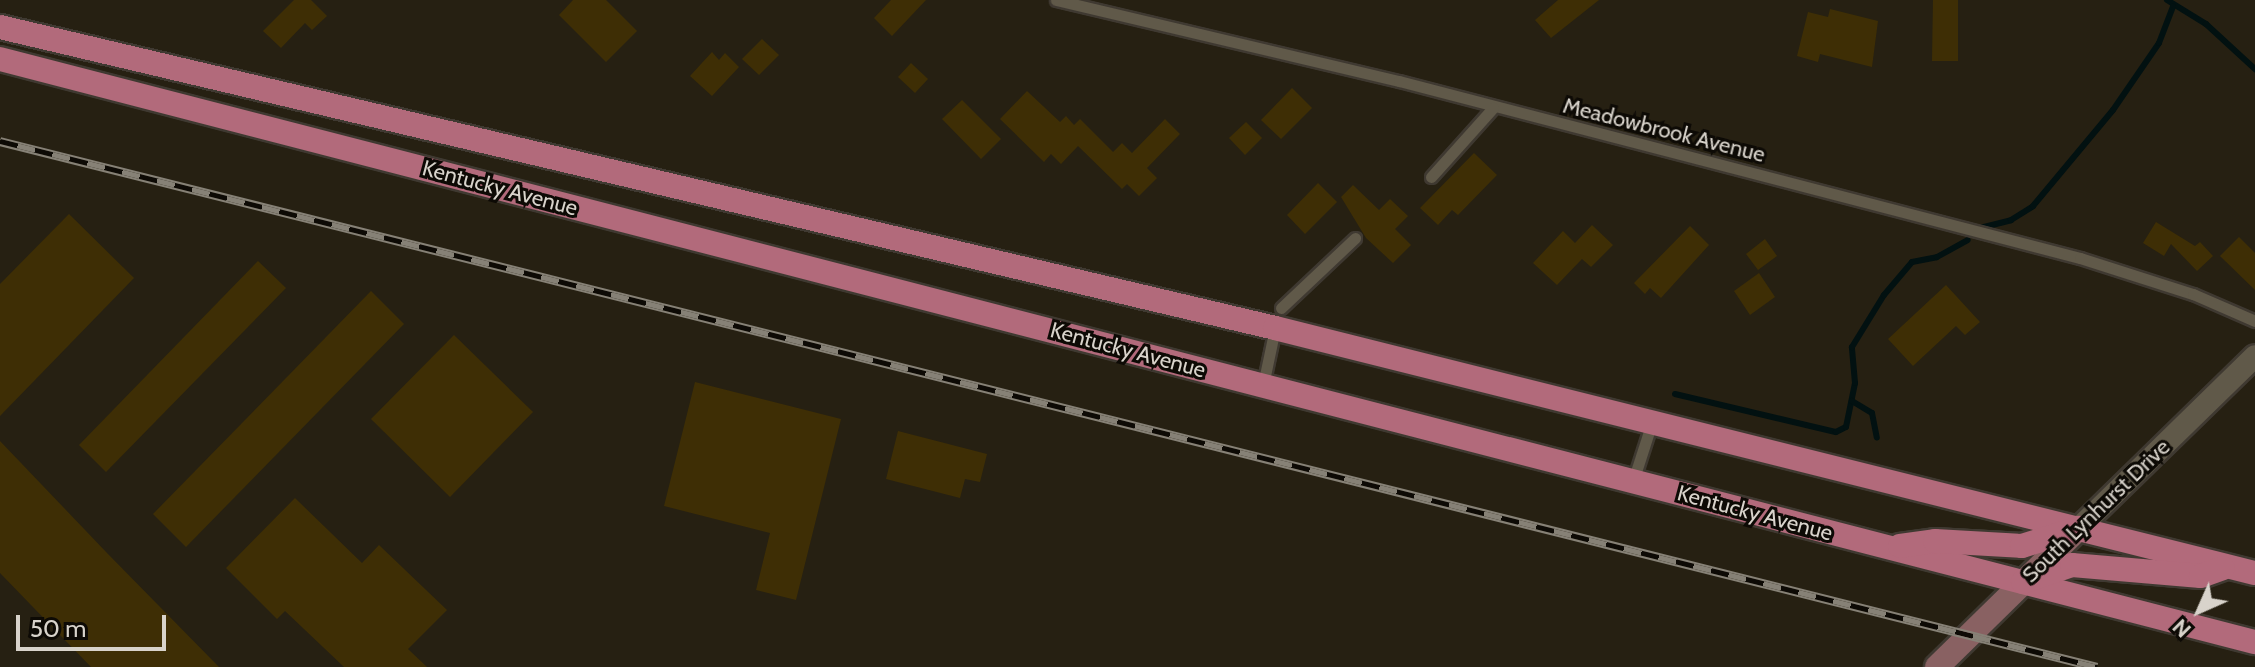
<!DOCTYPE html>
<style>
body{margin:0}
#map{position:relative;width:2255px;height:667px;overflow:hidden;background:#262012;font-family:Cabin,sans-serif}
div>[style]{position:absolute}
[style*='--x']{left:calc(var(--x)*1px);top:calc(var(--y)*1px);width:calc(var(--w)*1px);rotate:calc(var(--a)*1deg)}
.stream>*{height:6px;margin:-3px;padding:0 3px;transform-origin:3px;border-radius:3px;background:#021111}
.building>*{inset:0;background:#3e2e05}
.roads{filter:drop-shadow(2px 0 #3f3931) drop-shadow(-2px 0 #3f3931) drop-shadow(0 2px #3f3931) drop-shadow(0 -2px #3f3931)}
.lane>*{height:11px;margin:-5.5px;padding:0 5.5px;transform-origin:5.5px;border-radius:5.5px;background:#605949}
.street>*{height:22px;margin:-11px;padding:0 11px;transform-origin:11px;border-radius:11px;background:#605949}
.secondary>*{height:24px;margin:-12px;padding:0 12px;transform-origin:12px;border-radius:12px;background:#896162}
.primary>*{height:24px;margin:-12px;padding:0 12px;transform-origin:12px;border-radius:12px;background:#b26a7b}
.rail>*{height:9px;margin-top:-4.5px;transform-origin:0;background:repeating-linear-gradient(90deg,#0d0a05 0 18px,#868176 0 36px);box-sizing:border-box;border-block:2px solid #868176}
span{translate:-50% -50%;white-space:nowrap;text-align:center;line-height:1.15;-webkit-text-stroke:6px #0d0a05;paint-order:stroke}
.street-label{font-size:22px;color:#d8d3cb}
.north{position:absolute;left:2159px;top:571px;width:80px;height:80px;-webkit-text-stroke:6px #0d0a05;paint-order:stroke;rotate:225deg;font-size:22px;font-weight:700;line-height:32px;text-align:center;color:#d8d3cb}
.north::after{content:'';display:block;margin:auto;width:28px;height:36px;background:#d8d3cb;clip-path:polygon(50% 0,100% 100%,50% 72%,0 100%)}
.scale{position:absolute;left:16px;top:615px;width:150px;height:36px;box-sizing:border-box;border:4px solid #d8d3cb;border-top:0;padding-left:10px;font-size:24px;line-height:28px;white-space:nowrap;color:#d8d3cb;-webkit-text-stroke:6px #0d0a05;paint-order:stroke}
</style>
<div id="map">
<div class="stream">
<i style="--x:2167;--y:0;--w:46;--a:31.6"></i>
<i style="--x:2206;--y:24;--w:67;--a:42.6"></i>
<i style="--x:1980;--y:228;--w:32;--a:-14"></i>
<i style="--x:2011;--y:220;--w:26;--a:-32"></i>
<i style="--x:2033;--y:206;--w:125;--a:-50.2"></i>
<i style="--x:2113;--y:110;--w:81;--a:-55.5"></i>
<i style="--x:2159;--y:43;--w:39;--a:-69"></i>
<i style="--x:1675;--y:394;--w:165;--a:13.3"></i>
<i style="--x:1836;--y:432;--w:11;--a:-27"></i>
<i style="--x:1846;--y:427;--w:45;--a:-78.4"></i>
<i style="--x:1855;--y:383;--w:36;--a:-95"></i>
<i style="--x:1852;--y:347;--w:61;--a:-58.4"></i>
<i style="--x:1884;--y:295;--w:43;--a:-49.7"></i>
<i style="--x:1912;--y:262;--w:25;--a:-11"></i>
<i style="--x:1937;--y:257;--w:35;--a:-29"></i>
<i style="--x:1852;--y:401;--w:23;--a:31"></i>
<i style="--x:1872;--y:413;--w:25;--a:79"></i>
</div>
<div class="building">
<i style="clip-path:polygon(294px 0,311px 0,327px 16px,312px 30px,305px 23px,281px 48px,263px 31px)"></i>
<i style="clip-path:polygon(573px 0,606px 0,637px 31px,606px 62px,559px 15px)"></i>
<i style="clip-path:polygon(891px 0,926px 0,892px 36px,874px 18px)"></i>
<i style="clip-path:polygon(1558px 0,1599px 0,1551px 38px,1535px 20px)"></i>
<i style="clip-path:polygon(1933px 0,1958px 0,1958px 61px,1932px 61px)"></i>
<i style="clip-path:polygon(1830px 9px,1878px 21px,1872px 67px,1820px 54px,1818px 62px,1797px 56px,1808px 12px,1828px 17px)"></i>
<i style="clip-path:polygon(762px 39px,779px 55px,759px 75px,742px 59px)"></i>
<i style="clip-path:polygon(712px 52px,719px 60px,725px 53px,739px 67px,712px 96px,690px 76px)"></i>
<i style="clip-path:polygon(911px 63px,928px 79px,915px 93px,898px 77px)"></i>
<i style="clip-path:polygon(1292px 88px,1312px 108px,1281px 139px,1261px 120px)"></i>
<i style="clip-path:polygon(1027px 91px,1060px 122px,1066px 116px,1074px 125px,1080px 119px,1113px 152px,1122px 143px,1132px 153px,1165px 119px,1180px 134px,1147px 168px,1157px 178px,1139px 196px,1127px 184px,1122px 189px,1078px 146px,1061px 164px,1051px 154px,1044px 162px,1000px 119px)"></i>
<i style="clip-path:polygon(962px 100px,1001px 139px,981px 159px,942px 119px)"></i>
<i style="clip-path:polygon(1246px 122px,1262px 138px,1245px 155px,1229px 138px)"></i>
<i style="clip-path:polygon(1474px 153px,1497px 175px,1458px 215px,1452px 210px,1438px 225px,1420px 208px)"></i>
<i style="clip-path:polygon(1318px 183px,1337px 202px,1305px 234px,1287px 215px)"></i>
<i style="clip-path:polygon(1353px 185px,1379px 210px,1390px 199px,1408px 216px,1395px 229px,1411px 245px,1393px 263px,1366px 238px,1341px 197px)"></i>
<i style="clip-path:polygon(69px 214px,134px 278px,0 416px,0 284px)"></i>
<i style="clip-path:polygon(2156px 222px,2195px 246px,2200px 242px,2213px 256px,2197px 271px,2171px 244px,2164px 256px,2143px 243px)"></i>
<i style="clip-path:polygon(1592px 225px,1613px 245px,1591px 267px,1582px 259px,1557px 285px,1533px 263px,1563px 231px,1575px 243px)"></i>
<i style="clip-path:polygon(1690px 226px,1709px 245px,1661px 298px,1650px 288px,1645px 294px,1634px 283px)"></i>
<i style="clip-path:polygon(2239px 237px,2255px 253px,2255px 290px,2220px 256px)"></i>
<i style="clip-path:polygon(1765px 239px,1777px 256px,1758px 270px,1746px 254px)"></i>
<i style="clip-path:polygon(258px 261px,286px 288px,106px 472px,79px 445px)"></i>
<i style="clip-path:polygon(1759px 273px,1775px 297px,1750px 315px,1734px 291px)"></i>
<i style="clip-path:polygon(1946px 285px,1980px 322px,1965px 335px,1956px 326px,1913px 366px,1888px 339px)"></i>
<i style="clip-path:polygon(371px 291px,404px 324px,186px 547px,153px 514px)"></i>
<i style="clip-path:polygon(454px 335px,533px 412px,450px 497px,371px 419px)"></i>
<i style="clip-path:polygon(695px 382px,841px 419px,796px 600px,756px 590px,770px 533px,664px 506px)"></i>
<i style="clip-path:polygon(898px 431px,987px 454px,980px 482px,965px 479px,960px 498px,886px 479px)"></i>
<i style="clip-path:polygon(0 441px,108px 554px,219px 667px,91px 667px,0 573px)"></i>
<i style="clip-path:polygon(295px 498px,362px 563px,379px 545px,447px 610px,408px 649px,427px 667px,344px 667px,285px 611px,277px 619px,226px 568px)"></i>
</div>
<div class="roads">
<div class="lane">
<i style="--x:1056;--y:0;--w:352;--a:13.3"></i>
<i style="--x:1399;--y:81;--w:704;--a:14.57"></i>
<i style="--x:2080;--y:258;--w:119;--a:17.7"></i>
<i style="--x:2193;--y:294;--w:68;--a:23.5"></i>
<i style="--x:1431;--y:177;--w:93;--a:-48.1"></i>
<i style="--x:1281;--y:308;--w:102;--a:-43.4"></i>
<i style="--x:1263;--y:385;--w:58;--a:-78.1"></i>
<i style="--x:1633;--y:481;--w:62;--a:-72.1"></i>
</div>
<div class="street">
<i style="--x:2079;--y:528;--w:246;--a:-44.3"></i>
</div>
<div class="secondary">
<i style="--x:1937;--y:667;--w:199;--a:-44.4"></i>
</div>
<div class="primary">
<i style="--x:0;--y:27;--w:1310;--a:13.28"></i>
<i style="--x:1275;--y:328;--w:1010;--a:14.04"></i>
<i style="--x:0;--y:59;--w:2329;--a:14.5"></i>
<i style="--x:1900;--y:546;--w:35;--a:-8"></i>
<i style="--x:1935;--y:541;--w:87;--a:3.3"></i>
<i style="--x:2022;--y:546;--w:60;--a:-17.5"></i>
<i style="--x:2023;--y:582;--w:52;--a:-19.1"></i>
<i style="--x:2072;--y:565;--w:129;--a:4.9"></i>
<i style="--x:2201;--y:576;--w:23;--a:-20"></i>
</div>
</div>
<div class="rail">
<i style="--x:0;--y:141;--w:2162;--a:14.08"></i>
</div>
<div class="street-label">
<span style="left:1664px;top:130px;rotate:14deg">Meadowbrook Avenue</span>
<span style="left:500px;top:188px;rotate:15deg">Kentucky Avenue</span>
<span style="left:1128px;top:350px;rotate:15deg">Kentucky Avenue</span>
<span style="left:2096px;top:511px;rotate:-44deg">South Lynhurst Drive</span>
<span style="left:1755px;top:513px;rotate:15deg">Kentucky Avenue</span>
</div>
<div class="north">N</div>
<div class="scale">50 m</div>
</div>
